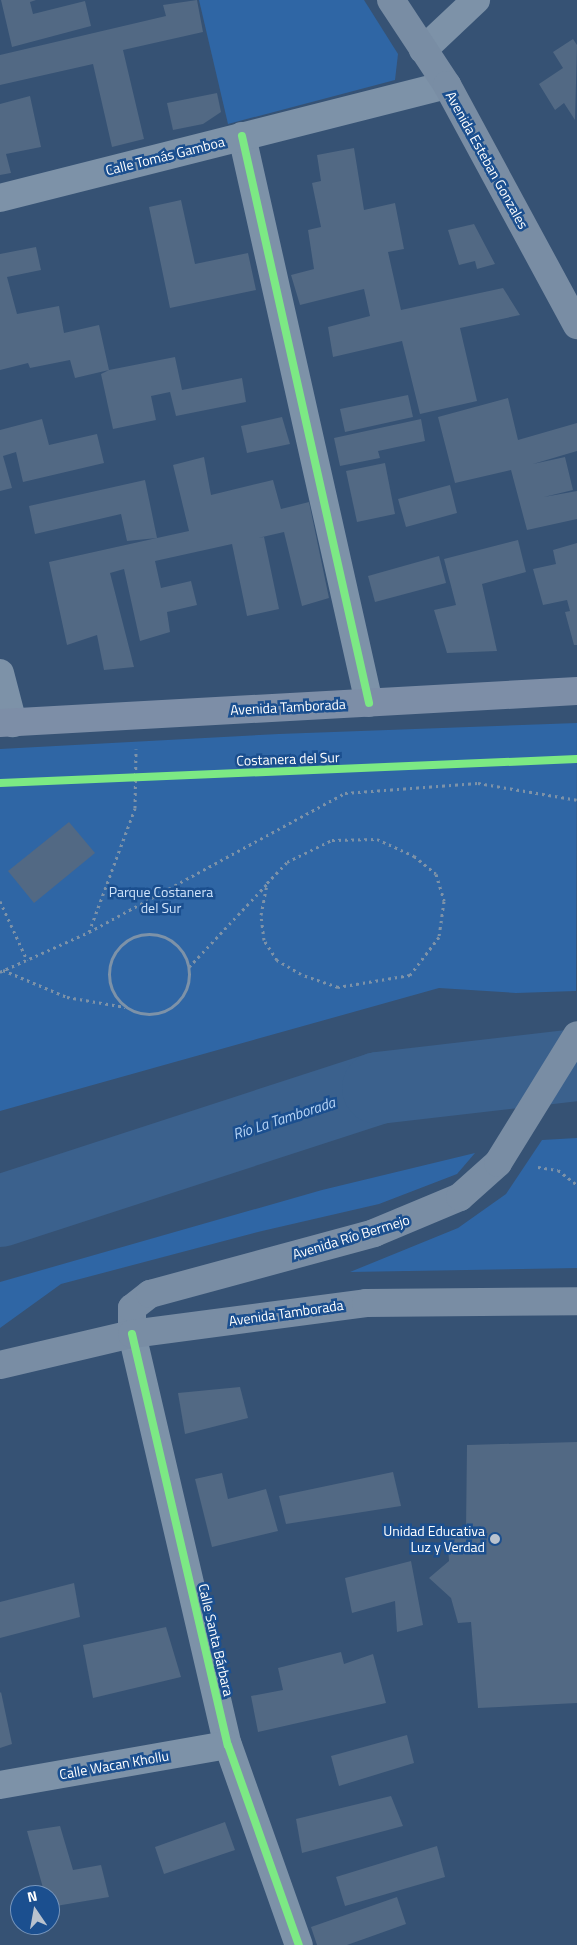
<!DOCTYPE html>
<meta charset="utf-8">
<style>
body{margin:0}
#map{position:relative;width:577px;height:1945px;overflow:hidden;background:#365274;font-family:"Titillium Web",sans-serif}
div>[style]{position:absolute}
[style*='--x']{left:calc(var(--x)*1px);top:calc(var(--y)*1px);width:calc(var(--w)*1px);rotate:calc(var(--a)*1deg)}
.green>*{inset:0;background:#2f66a5}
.river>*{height:72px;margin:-36px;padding:0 36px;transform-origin:36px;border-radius:36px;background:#3b618d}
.building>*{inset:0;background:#526984}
.path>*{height:3px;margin-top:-1.5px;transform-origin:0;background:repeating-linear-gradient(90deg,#7d92a8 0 2.5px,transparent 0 6.5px)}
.path>.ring{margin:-1.5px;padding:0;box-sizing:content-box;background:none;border:3px solid #7d92a8;border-radius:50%}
.street>*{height:28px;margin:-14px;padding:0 14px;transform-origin:14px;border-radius:14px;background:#7d92a8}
.secondary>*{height:28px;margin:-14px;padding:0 14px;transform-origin:14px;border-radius:14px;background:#798da4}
.primary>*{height:28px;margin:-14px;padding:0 14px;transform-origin:14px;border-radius:14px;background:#7d8ea7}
.cycleway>*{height:8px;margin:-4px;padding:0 4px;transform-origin:4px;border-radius:4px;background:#7ce984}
.dots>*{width:14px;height:14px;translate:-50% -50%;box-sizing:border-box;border:2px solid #1b4f8f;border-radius:50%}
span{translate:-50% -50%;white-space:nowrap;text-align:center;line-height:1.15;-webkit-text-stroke:5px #1b4f8f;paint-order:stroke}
.street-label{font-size:14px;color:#fff}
.park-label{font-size:14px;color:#cfe3fa}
.poi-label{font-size:14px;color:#fff}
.right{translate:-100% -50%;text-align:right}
.water-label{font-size:15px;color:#b5d3f5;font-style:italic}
.north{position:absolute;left:10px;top:1885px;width:50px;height:50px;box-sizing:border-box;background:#1b4f8f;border:1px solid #7695bc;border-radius:50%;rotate:348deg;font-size:14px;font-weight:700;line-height:20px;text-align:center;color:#fff}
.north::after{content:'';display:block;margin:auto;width:18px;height:22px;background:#b9c2ce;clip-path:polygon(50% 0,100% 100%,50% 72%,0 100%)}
</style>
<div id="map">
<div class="green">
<i style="clip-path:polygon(199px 0,364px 0,398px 54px,395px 80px,228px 124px)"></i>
<i style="clip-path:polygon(577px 723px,576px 991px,516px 993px,439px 988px,0 1111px,0 749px,279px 734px)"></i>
<i style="clip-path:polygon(577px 1138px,577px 1268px,350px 1272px,458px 1228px,506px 1194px,542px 1140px)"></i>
<i style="clip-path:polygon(475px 1153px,457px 1174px,379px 1204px,262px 1231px,61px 1284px,0 1328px,0 1282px,322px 1190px)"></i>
</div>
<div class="river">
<i style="--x:0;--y:1211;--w:398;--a:-18"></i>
<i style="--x:378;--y:1088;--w:200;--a:-6.6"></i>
</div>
<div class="building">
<i style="clip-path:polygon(1px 0,36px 0,30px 2px,33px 14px,85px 1px,91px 26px,12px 47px)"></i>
<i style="clip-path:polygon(197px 0,203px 32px,123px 50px,144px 139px,112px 147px,93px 64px,0 85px,0 55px,166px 16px,163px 5px)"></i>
<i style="clip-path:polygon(573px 39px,577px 45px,575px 120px,564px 103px,555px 110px,539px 84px,563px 68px,553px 52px)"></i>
<i style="clip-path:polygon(217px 93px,221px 112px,203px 124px,173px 130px,167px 103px)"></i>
<i style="clip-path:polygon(30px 96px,41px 147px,6px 154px,11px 173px,0 175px,0 104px)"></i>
<i style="clip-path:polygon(354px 148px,364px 210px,395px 203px,404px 249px,388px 252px,401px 310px,503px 288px,520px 315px,460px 328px,477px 401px,420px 414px,402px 341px,333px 357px,328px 327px,370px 316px,364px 289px,300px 305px,291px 275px,314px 269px,308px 230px,321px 227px,312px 183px,321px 181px,317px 155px)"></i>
<i style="clip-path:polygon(181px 200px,195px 264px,248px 253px,256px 290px,170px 308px,149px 207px)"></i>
<i style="clip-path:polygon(474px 224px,495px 264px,477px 269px,475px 261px,459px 265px,448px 230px)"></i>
<i style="clip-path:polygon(36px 247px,41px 270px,7px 277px,17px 314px,59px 306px,64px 333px,99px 325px,109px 370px,175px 357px,182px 390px,242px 378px,246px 402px,176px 416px,170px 392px,151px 396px,156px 420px,113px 429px,101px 374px,109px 370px,75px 378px,70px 360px,30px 368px,28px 363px,0 370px,0 254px)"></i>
<i style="clip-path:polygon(408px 395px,413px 417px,345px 432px,340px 409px)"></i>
<i style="clip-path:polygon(508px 398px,518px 440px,577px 423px,577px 451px,533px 464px,565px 457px,573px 490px,544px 497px,577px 491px,577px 519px,527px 530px,511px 470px,455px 483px,438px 417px)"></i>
<i style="clip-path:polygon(282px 417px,290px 444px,247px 453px,241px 426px)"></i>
<i style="clip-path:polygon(42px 419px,49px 445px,97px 434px,104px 463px,23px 482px,16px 452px,3px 456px,12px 488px,0 491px,0 430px)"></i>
<i style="clip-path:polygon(421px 419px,425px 441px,378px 451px,380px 458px,340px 466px,334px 438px)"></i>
<i style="clip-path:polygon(204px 457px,211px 495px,273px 480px,281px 509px,309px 502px,329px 598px,302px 606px,284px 532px,258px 538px,264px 537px,279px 609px,247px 616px,232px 544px,155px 561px,161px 588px,191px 581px,197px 605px,167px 612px,170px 632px,140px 641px,124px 569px,110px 573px,134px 667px,104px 670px,97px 635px,67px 645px,49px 562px,157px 538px,127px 541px,121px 514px,35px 534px,29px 506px,145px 480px,157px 538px,189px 531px,173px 465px)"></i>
<i style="clip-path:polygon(385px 463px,395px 514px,357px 522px,346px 471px)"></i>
<i style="clip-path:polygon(450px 485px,457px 513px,406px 527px,398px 499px)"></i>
<i style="clip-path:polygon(518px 540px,526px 572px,482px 584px,497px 651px,447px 653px,434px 610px,456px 605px,444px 559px)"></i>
<i style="clip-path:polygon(577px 543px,577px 645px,574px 645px,565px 612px,570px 611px,567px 600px,543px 605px,533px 569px,556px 564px,553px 550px)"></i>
<i style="clip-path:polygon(439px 556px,446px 583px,375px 602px,368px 576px)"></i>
<i style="clip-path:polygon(69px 822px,95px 853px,34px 903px,8px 871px)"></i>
<i style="clip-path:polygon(240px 1387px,248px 1418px,185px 1434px,178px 1393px)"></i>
<i style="clip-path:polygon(577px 1442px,577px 1703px,478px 1708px,471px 1622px,458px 1623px,451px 1598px,429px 1578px,449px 1561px,447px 1530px,466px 1530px,467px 1445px)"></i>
<i style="clip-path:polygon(393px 1472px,401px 1506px,286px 1524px,279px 1496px)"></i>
<i style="clip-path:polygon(222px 1473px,228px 1499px,266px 1489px,278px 1531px,212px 1547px,195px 1479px)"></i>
<i style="clip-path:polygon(411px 1561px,423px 1625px,397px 1632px,395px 1601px,352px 1613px,345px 1578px)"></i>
<i style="clip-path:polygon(74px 1583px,80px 1617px,0 1638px,0 1602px)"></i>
<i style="clip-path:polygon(166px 1627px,181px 1677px,93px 1698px,83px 1645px)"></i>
<i style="clip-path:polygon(341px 1652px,344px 1664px,373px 1654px,386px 1703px,258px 1732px,251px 1696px,283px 1690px,278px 1668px)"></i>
<i style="clip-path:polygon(1px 1692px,12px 1744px,0 1748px,0 1693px)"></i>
<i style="clip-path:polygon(407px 1735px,414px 1763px,339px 1786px,331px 1756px)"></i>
<i style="clip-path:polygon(391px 1796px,403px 1826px,302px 1853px,296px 1819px)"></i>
<i style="clip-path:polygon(225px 1822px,235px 1850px,164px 1874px,155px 1847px)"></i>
<i style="clip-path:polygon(60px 1826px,73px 1870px,101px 1865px,109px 1897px,50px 1907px,50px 1895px,45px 1895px,27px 1831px)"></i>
<i style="clip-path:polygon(437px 1846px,445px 1877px,345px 1906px,336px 1877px)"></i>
<i style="clip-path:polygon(397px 1897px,406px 1924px,347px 1945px,317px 1945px,311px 1927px)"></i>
</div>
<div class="path">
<i style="--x:377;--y:839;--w:41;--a:24.7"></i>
<i style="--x:414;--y:856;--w:28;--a:39"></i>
<i style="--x:436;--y:874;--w:28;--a:73"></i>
<i style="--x:444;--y:901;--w:36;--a:98"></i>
<i style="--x:439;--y:937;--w:48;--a:127.3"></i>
<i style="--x:410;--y:975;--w:73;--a:170.5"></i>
<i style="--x:338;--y:987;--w:39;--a:-161"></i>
<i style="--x:301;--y:974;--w:28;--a:-150"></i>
<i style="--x:277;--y:960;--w:24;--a:-123"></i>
<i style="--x:264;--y:940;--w:25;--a:-97"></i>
<i style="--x:261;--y:915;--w:33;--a:-79"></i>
<i style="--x:267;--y:883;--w:29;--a:-46"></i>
<i style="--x:287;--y:862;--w:50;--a:-26.1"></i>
<i style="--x:332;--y:840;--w:45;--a:-1.3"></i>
<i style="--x:0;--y:901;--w:65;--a:65.4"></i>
<i style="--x:89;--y:932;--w:132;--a:-69.6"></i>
<i style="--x:135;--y:808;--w:59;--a:-89"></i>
<i class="ring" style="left:109px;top:934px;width:77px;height:77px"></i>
<i style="--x:189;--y:967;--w:114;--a:-46.8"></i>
<i style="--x:3;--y:970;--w:69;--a:22.9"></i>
<i style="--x:67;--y:997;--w:59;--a:9.8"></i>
<i style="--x:0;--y:972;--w:98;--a:-24.2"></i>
<i style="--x:89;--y:932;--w:291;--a:-28.5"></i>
<i style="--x:345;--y:793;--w:133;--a:-4.3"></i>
<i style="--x:478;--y:783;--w:100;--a:9.7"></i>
<i style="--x:538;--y:1167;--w:20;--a:9"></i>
<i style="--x:558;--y:1170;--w:24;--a:38"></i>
</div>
<div class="street">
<i style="--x:423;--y:50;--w:73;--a:-43.3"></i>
<i style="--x:242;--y:136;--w:581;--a:77.37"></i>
<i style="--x:0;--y:198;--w:461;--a:-14.2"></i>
<i style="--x:0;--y:673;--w:52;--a:75.4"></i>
<i style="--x:132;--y:1334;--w:422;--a:76.9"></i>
<i style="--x:228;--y:1745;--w:212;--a:70.5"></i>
<i style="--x:0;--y:1785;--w:231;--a:-10"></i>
</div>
<div class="secondary">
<i style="--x:391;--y:0;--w:102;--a:56.6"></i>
<i style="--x:447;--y:85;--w:273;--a:61.6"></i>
<i style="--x:132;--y:1334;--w:26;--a:-90"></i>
<i style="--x:132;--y:1308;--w:23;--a:-38"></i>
<i style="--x:150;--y:1294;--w:232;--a:-15.2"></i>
<i style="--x:374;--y:1233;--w:93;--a:-22.7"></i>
<i style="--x:460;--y:1197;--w:51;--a:-41.8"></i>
<i style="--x:498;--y:1163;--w:150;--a:-58.3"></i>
<i style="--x:0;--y:1365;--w:136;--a:-13.2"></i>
<i style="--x:132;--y:1334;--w:236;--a:-7.5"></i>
<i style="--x:366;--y:1303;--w:211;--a:-0.5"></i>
</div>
<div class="primary">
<i style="--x:0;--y:723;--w:578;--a:-3.17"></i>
</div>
<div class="cycleway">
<i style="--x:242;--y:136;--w:581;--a:77.37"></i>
<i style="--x:0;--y:783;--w:577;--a:-2.38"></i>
<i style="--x:132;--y:1334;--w:422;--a:76.9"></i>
<i style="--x:228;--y:1745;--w:212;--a:70.5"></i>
</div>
<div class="dots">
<i style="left:495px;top:1539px;background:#b9c2ce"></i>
</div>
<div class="street-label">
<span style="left:165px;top:156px;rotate:-14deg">Calle Tomás Gamboa</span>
<span style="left:487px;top:160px;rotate:61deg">Avenida Esteban Gonzales</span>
<span style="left:288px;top:707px;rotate:-3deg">Avenida Tamborada</span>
<span style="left:288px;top:759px;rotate:-2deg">Costanera del Sur</span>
<span style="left:351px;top:1237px;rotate:-17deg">Avenida Río Bermejo</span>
<span style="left:286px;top:1313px;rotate:-8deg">Avenida Tamborada</span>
<span style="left:216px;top:1640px;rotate:77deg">Calle Santa Bárbara</span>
<span style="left:114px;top:1765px;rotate:-10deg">Calle Wacan Khollu</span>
</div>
<div class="park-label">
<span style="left:161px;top:900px">Parque Costanera<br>del Sur</span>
</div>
<div class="poi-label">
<span class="right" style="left:485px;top:1539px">Unidad Educativa<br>Luz y Verdad</span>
</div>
<div class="water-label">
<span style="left:284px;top:1118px;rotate:-18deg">Río La Tamborada</span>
</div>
<div class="north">N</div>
</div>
